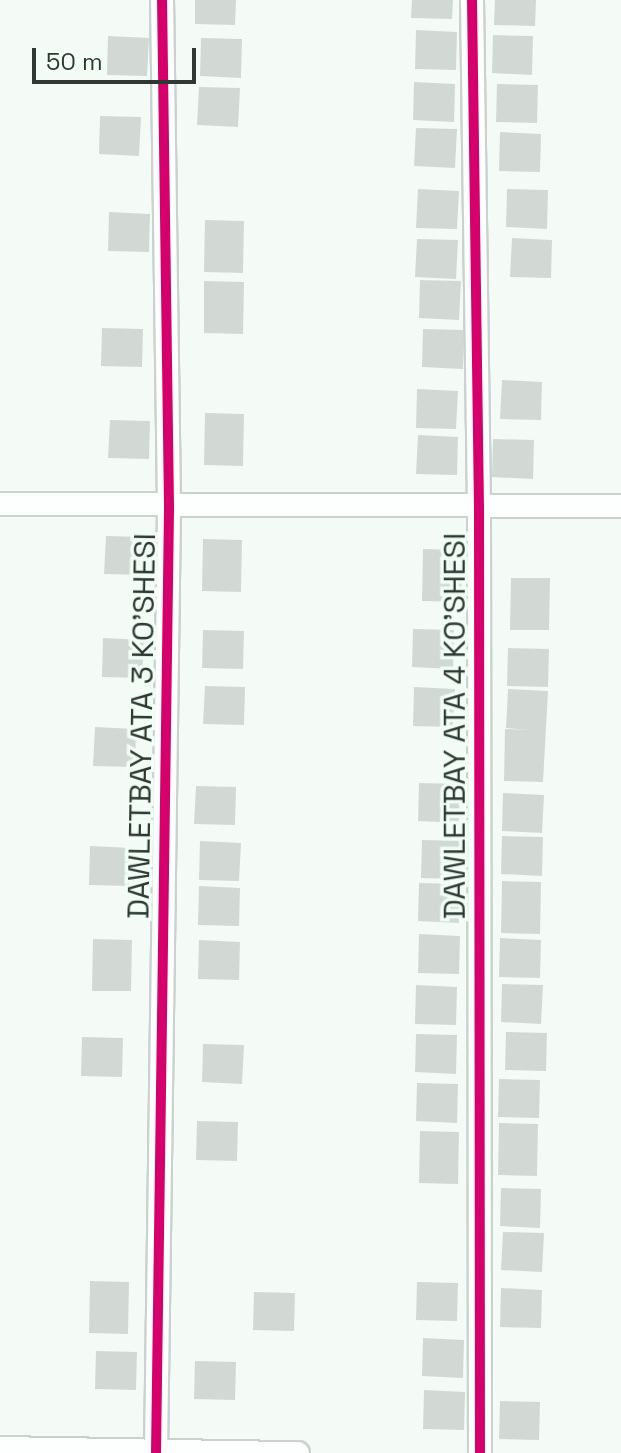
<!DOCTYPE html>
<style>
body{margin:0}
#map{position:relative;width:621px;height:1453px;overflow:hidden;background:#f4fbf7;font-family:"Space Grotesk",sans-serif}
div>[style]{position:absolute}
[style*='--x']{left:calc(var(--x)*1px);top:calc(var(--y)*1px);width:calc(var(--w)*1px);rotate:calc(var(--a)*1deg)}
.building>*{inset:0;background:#d2d9d5}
.roads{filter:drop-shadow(2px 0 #cbd2ce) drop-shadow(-2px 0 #cbd2ce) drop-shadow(0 2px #cbd2ce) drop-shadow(0 -2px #cbd2ce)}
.minor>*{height:22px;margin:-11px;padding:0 11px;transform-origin:11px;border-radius:11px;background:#fdfefe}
.cycleway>*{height:10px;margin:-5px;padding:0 5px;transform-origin:5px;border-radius:5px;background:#d6006c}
span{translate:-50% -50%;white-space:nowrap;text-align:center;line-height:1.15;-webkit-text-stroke:7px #f1fef6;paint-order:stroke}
.street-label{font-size:30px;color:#2f3833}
.scale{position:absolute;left:32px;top:48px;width:164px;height:36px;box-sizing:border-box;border:4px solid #2f3833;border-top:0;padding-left:10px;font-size:24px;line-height:28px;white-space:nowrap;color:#2f3833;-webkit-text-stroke:6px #f1fef6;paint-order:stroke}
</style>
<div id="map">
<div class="building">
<i style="clip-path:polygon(195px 0,236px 0,235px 25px,195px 24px)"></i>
<i style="clip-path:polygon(412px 0,453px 0,452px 19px,411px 18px)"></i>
<i style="clip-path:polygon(495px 0,536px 0,535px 26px,494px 25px)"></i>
<i style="clip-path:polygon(416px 30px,457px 32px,456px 70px,415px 69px)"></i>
<i style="clip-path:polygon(493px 35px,533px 36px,532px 75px,492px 73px)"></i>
<i style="clip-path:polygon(108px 36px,149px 38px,147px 76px,107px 75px)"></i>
<i style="clip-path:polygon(201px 38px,242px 39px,241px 78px,200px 76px)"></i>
<i style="clip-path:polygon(414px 82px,455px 84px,454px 122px,413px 120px)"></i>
<i style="clip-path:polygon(497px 84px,538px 85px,537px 123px,496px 122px)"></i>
<i style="clip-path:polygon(199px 87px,240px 88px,238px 127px,197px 125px)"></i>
<i style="clip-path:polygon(100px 116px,141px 117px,139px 156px,99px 154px)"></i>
<i style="clip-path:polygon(416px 128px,457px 129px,455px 168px,414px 166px)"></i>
<i style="clip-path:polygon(500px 132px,541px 134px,540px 172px,499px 171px)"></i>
<i style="clip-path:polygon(418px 189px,459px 191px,457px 229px,416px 228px)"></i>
<i style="clip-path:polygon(507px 189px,548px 190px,547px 229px,506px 227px)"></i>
<i style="clip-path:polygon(109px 212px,150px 214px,149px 252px,108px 251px)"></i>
<i style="clip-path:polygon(205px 220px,244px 221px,243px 273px,204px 272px)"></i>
<i style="clip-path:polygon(512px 238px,552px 240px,551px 278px,510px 277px)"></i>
<i style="clip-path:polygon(417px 239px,458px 240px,456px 279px,415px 277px)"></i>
<i style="clip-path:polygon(420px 280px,461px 281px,459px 320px,419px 318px)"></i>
<i style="clip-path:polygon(204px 281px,244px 282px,243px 334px,204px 333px)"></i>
<i style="clip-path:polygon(102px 328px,143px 329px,142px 367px,101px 366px)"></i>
<i style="clip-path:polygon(423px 329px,464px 330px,463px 369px,422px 367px)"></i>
<i style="clip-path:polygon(502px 380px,542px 382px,541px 420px,500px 419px)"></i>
<i style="clip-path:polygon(417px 389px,458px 391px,456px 429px,416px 428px)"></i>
<i style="clip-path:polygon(205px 413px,244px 414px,243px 466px,204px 465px)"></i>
<i style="clip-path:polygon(110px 420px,150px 421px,149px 459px,108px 458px)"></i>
<i style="clip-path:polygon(418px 435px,458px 437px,457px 475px,416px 474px)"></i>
<i style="clip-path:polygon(493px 439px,534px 440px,533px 479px,492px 477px)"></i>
<i style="clip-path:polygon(106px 536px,147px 537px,145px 575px,104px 574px)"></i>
<i style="clip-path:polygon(203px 539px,242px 540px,241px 592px,202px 591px)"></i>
<i style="clip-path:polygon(423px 549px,462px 550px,461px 602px,422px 601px)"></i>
<i style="clip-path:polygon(511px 578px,550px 578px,549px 630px,510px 630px)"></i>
<i style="clip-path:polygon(413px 629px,454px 630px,453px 669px,412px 667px)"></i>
<i style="clip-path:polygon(203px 630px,244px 631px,243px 669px,202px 668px)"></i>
<i style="clip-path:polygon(103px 638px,144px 640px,142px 678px,102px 677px)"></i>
<i style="clip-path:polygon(508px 648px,549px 649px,548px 687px,507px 686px)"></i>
<i style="clip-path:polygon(205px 686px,245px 687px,244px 725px,203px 724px)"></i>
<i style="clip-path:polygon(414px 687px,455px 689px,453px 727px,413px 726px)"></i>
<i style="clip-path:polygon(508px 689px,548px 691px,543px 782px,504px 781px,505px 729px,531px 730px,506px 728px)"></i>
<i style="clip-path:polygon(95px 727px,136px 729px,135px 767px,93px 766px)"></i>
<i style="clip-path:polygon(419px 783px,460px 784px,459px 823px,418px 821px)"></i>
<i style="clip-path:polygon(196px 786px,236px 787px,235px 825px,194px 824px)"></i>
<i style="clip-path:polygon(503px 793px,544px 795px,542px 833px,502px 831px)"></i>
<i style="clip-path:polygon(502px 836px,543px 837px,542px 876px,501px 874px)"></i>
<i style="clip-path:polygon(422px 840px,463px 841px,462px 879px,421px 878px)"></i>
<i style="clip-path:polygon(200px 841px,241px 843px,239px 881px,199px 880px)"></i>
<i style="clip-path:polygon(90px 846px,131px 848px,130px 886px,89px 885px)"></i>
<i style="clip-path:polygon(502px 881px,541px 882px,540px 934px,501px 933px)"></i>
<i style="clip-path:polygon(419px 883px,460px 884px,459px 923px,418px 921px)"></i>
<i style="clip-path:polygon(199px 886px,240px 888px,239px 926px,198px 925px)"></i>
<i style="clip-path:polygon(419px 934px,460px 936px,459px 974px,418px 973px)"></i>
<i style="clip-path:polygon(500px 938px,541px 940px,540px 978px,499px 977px)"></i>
<i style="clip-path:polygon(93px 939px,132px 940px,131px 991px,92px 991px)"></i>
<i style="clip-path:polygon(199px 940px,240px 942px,239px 980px,198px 979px)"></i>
<i style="clip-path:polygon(502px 984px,543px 985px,541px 1024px,501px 1022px)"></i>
<i style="clip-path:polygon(416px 985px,457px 987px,456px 1025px,415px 1024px)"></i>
<i style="clip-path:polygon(506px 1032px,547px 1033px,546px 1071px,505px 1070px)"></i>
<i style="clip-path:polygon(416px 1034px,457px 1035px,456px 1074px,415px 1072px)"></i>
<i style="clip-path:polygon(82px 1037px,123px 1038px,122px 1077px,81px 1076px)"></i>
<i style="clip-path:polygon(203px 1044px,244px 1045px,242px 1084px,202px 1082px)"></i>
<i style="clip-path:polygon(499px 1079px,540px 1080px,539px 1118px,498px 1117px)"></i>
<i style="clip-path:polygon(417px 1083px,458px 1084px,457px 1123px,416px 1121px)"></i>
<i style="clip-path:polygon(197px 1121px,238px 1122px,237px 1161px,196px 1160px)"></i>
<i style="clip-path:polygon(499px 1123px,538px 1124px,537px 1176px,498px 1175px)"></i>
<i style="clip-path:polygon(420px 1131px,459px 1132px,458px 1184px,419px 1183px)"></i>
<i style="clip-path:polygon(501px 1188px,541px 1189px,540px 1228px,500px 1226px)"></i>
<i style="clip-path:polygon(503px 1232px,544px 1233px,542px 1272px,501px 1270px)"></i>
<i style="clip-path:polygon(90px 1281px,129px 1282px,128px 1334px,89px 1333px)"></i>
<i style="clip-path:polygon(417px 1282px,458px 1283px,457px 1321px,416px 1320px)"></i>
<i style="clip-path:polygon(501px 1288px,542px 1290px,541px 1328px,500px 1327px)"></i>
<i style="clip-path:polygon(254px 1292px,295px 1293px,294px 1331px,253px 1330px)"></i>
<i style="clip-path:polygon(423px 1338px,464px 1340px,463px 1378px,422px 1376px)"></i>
<i style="clip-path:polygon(96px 1351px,137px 1352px,136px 1390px,95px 1389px)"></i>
<i style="clip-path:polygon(195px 1361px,236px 1362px,235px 1400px,194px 1399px)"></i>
<i style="clip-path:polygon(424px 1390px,465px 1392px,464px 1430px,423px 1429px)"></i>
<i style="clip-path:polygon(500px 1401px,540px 1402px,539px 1440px,499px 1439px)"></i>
</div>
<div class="roads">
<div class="minor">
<i style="--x:472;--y:0;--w:506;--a:89.21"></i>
<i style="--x:479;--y:506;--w:947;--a:89.94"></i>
<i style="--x:0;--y:504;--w:621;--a:0.18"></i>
<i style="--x:0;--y:1448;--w:298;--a:1"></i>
<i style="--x:156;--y:1453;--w:948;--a:-89.21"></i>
<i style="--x:169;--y:505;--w:505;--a:-90.79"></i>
</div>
</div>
<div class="cycleway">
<i style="--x:472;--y:0;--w:506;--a:89.21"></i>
<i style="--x:479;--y:506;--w:947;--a:89.94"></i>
<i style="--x:156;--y:1453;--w:948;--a:-89.21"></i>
<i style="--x:169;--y:505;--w:505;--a:-90.79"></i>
</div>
<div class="street-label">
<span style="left:142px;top:726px;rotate:-89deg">DAWLETBAY ATA 3 KO'SHESI</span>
<span style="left:455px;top:726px;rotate:-90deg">DAWLETBAY ATA 4 KO'SHESI</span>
</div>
<div class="scale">50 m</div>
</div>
